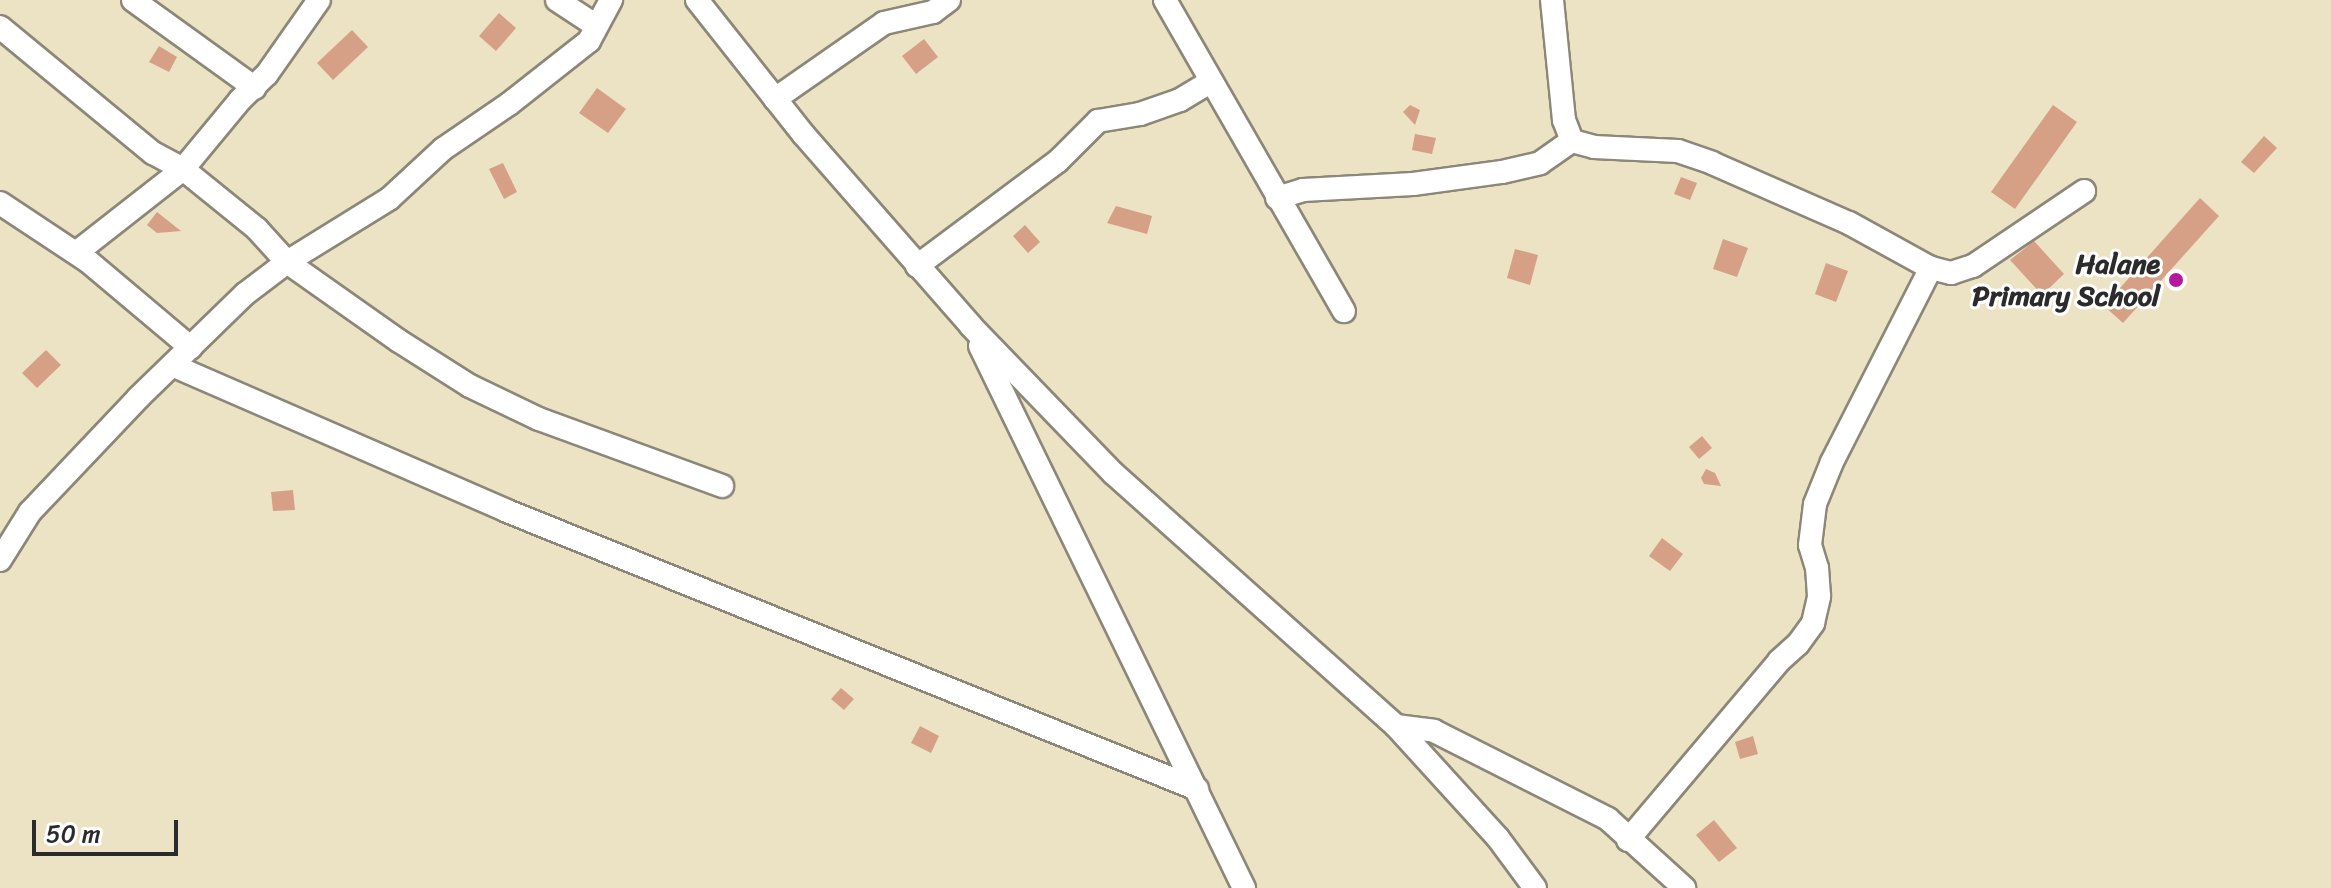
<!DOCTYPE html>
<style>
body{margin:0}
#map{position:relative;width:2331px;height:888px;overflow:hidden;background:#ece3c5;font-family:Sriracha,sans-serif}
div>[style]{position:absolute}
[style*='--x']{left:calc(var(--x)*1px);top:calc(var(--y)*1px);width:calc(var(--w)*1px);rotate:calc(var(--a)*1deg)}
.building>*{inset:0;background:#d5a086}
.roads{filter:drop-shadow(2px 0 #8c8778) drop-shadow(-2px 0 #8c8778) drop-shadow(0 2px #8c8778) drop-shadow(0 -2px #8c8778)}
.minor>*{height:22px;margin:-11px;padding:0 11px;transform-origin:11px;border-radius:11px;background:#fff}
.dots>*{width:22px;height:22px;translate:-50% -50%;box-sizing:border-box;border:4px solid #fff;border-radius:50%}
span{translate:-50% -50%;white-space:nowrap;text-align:center;line-height:1.15;-webkit-text-stroke:6px #fff;paint-order:stroke}
.poi-label{font-size:28px;color:#2b2b2b;font-weight:700}
.right{translate:-100% -50%;text-align:right}
.scale{position:absolute;left:32px;top:820px;width:146px;height:36px;box-sizing:border-box;border:4px solid #2b2b2b;border-top:0;padding-left:10px;font-size:24px;line-height:28px;white-space:nowrap;color:#2b2b2b;-webkit-text-stroke:6px #fff;paint-order:stroke}
</style>
<div id="map">
<div class="building">
<i style="clip-path:polygon(499px 13px,516px 28px,496px 51px,479px 36px)"></i>
<i style="clip-path:polygon(352px 30px,368px 47px,333px 80px,317px 63px)"></i>
<i style="clip-path:polygon(924px 39px,938px 57px,916px 74px,902px 56px)"></i>
<i style="clip-path:polygon(159px 46px,177px 57px,169px 72px,149px 62px)"></i>
<i style="clip-path:polygon(597px 88px,626px 109px,608px 133px,579px 113px)"></i>
<i style="clip-path:polygon(1410px 105px,1420px 110px,1415px 125px,1403px 112px)"></i>
<i style="clip-path:polygon(2053px 105px,2077px 122px,2015px 209px,1991px 192px)"></i>
<i style="clip-path:polygon(1415px 134px,1436px 138px,1432px 154px,1412px 150px)"></i>
<i style="clip-path:polygon(2264px 136px,2277px 148px,2254px 173px,2241px 162px)"></i>
<i style="clip-path:polygon(503px 163px,517px 192px,504px 199px,489px 169px)"></i>
<i style="clip-path:polygon(1681px 177px,1697px 183px,1690px 200px,1674px 194px)"></i>
<i style="clip-path:polygon(2200px 198px,2219px 216px,2123px 323px,2104px 306px)"></i>
<i style="clip-path:polygon(1116px 206px,1152px 216px,1147px 234px,1107px 223px)"></i>
<i style="clip-path:polygon(157px 212px,181px 231px,157px 233px,147px 225px)"></i>
<i style="clip-path:polygon(1025px 225px,1040px 242px,1028px 253px,1013px 236px)"></i>
<i style="clip-path:polygon(1723px 239px,1748px 248px,1737px 277px,1713px 269px)"></i>
<i style="clip-path:polygon(2034px 241px,2064px 274px,2042px 295px,2010px 260px)"></i>
<i style="clip-path:polygon(1515px 249px,1538px 255px,1530px 285px,1507px 278px)"></i>
<i style="clip-path:polygon(1826px 263px,1848px 271px,1836px 302px,1815px 294px)"></i>
<i style="clip-path:polygon(46px 350px,61px 365px,37px 388px,22px 373px)"></i>
<i style="clip-path:polygon(1702px 436px,1712px 448px,1699px 459px,1689px 447px)"></i>
<i style="clip-path:polygon(1706px 469px,1715px 473px,1721px 486px,1704px 484px,1701px 478px)"></i>
<i style="clip-path:polygon(293px 490px,295px 510px,273px 511px,271px 492px)"></i>
<i style="clip-path:polygon(1662px 538px,1683px 554px,1670px 571px,1649px 556px)"></i>
<i style="clip-path:polygon(841px 688px,854px 699px,844px 710px,831px 699px)"></i>
<i style="clip-path:polygon(920px 726px,939px 736px,931px 753px,911px 743px)"></i>
<i style="clip-path:polygon(1753px 736px,1758px 754px,1740px 759px,1735px 742px)"></i>
<i style="clip-path:polygon(1714px 820px,1737px 848px,1719px 862px,1696px 835px)"></i>
</div>
<div class="roads">
<div class="minor">
<i style="--x:133;--y:0;--w:150;--a:35.8"></i>
<i style="--x:557;--y:0;--w:45;--a:33.3"></i>
<i style="--x:697;--y:0;--w:172;--a:51.6"></i>
<i style="--x:804;--y:135;--w:254;--a:48.8"></i>
<i style="--x:971;--y:326;--w:204;--a:46"></i>
<i style="--x:1113;--y:473;--w:380;--a:41.8"></i>
<i style="--x:1396;--y:726;--w:151;--a:47.7"></i>
<i style="--x:1498;--y:838;--w:62;--a:53.5"></i>
<i style="--x:1165;--y:0;--w:359;--a:60.1"></i>
<i style="--x:1552;--y:0;--w:121;--a:84.3"></i>
<i style="--x:1564;--y:120;--w:22;--a:69"></i>
<i style="--x:1572;--y:141;--w:23;--a:15"></i>
<i style="--x:1594;--y:147;--w:84;--a:2.7"></i>
<i style="--x:1678;--y:151;--w:36;--a:19"></i>
<i style="--x:1712;--y:163;--w:150;--a:23.7"></i>
<i style="--x:1849;--y:223;--w:94;--a:28.8"></i>
<i style="--x:1931;--y:268;--w:21;--a:14"></i>
<i style="--x:1951;--y:273;--w:23;--a:-18"></i>
<i style="--x:1973;--y:266;--w:134;--a:-34"></i>
<i style="--x:0;--y:27;--w:198;--a:39.5"></i>
<i style="--x:153;--y:153;--w:34;--a:28"></i>
<i style="--x:183;--y:169;--w:95;--a:39"></i>
<i style="--x:257;--y:229;--w:45;--a:47.7"></i>
<i style="--x:287;--y:262;--w:137;--a:35.2"></i>
<i style="--x:399;--y:341;--w:84;--a:32.4"></i>
<i style="--x:470;--y:386;--w:76;--a:25.6"></i>
<i style="--x:539;--y:419;--w:195;--a:20.1"></i>
<i style="--x:775;--y:99;--w:133;--a:-34.9"></i>
<i style="--x:884;--y:23;--w:50;--a:-12.7"></i>
<i style="--x:933;--y:12;--w:20;--a:-37"></i>
<i style="--x:1277;--y:198;--w:27;--a:-17"></i>
<i style="--x:1303;--y:190;--w:110;--a:-3.1"></i>
<i style="--x:1413;--y:184;--w:90;--a:-7.7"></i>
<i style="--x:1502;--y:172;--w:39;--a:-13"></i>
<i style="--x:1540;--y:163;--w:39;--a:-35"></i>
<i style="--x:0;--y:203;--w:107;--a:33.5"></i>
<i style="--x:89;--y:262;--w:133;--a:40.1"></i>
<i style="--x:76;--y:253;--w:136;--a:-38.1"></i>
<i style="--x:183;--y:169;--w:89;--a:-50.4"></i>
<i style="--x:240;--y:100;--w:37;--a:-44"></i>
<i style="--x:267;--y:74;--w:90;--a:-54.9"></i>
<i style="--x:917;--y:266;--w:176;--a:-36.7"></i>
<i style="--x:1058;--y:161;--w:57;--a:-45"></i>
<i style="--x:1098;--y:121;--w:43;--a:-9.5"></i>
<i style="--x:1140;--y:114;--w:42;--a:-19.3"></i>
<i style="--x:1180;--y:100;--w:35;--a:-31"></i>
<i style="--x:980;--y:346;--w:603;--a:64.03"></i>
<i style="--x:174;--y:366;--w:363;--a:23.5"></i>
<i style="--x:507;--y:511;--w:744;--a:21.94"></i>
<i style="--x:0;--y:560;--w:57;--a:-58"></i>
<i style="--x:30;--y:512;--w:157;--a:-46.5"></i>
<i style="--x:138;--y:398;--w:149;--a:-44.2"></i>
<i style="--x:245;--y:294;--w:53;--a:-37.3"></i>
<i style="--x:287;--y:262;--w:120;--a:-31.7"></i>
<i style="--x:389;--y:199;--w:74;--a:-42.8"></i>
<i style="--x:443;--y:149;--w:80;--a:-34.3"></i>
<i style="--x:509;--y:104;--w:102;--a:-38.2"></i>
<i style="--x:589;--y:41;--w:47;--a:-61.8"></i>
<i style="--x:1396;--y:726;--w:38;--a:7"></i>
<i style="--x:1434;--y:731;--w:195;--a:26.8"></i>
<i style="--x:1608;--y:819;--w:103;--a:42.2"></i>
<i style="--x:1628;--y:840;--w:234;--a:-49.8"></i>
<i style="--x:1779;--y:661;--w:25;--a:-42"></i>
<i style="--x:1798;--y:644;--w:26;--a:-54"></i>
<i style="--x:1813;--y:623;--w:28;--a:-77"></i>
<i style="--x:1819;--y:596;--w:28;--a:-94"></i>
<i style="--x:1817;--y:568;--w:24;--a:-107"></i>
<i style="--x:1810;--y:545;--w:41;--a:-83"></i>
<i style="--x:1815;--y:504;--w:45;--a:-68"></i>
<i style="--x:1832;--y:462;--w:218;--a:-63"></i>
</div>
</div>
<div class="dots">
<i style="left:2176px;top:280px;background:#b5179e"></i>
</div>
<div class="poi-label">
<span class="right" style="left:2160px;top:280px">Halane<br>Primary School</span>
</div>
<div class="scale">50 m</div>
</div>
